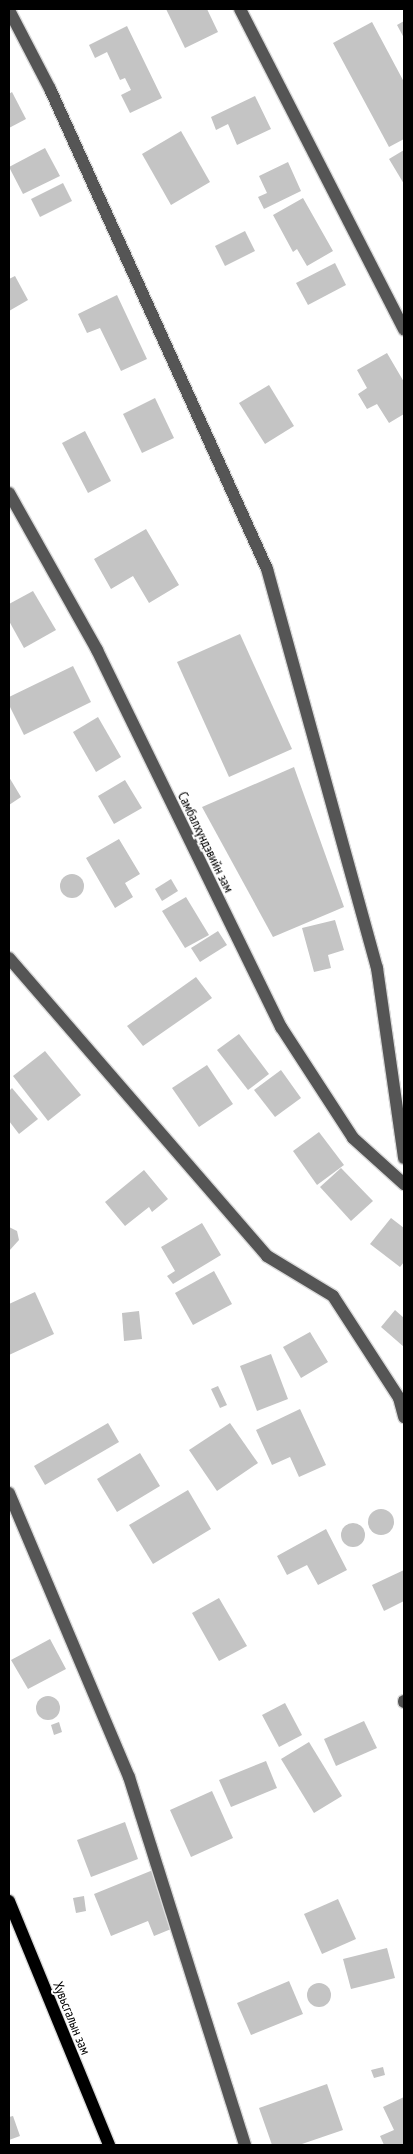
<!DOCTYPE html>
<meta charset="utf-8">
<style>
body{margin:0}
#map{position:relative;width:413px;height:2154px;overflow:hidden;background:#fff;font-family:"PT Sans Narrow",sans-serif}
div>[style]{position:absolute}
[style*='--x']{left:calc(var(--x)*1px);top:calc(var(--y)*1px);width:calc(var(--w)*1px);rotate:calc(var(--a)*1deg)}
.building>*{inset:0;background:#c4c4c4}
.round{border-radius:50%}
.roads{filter:drop-shadow(1px 0 #dbdbdb) drop-shadow(-1px 0 #dbdbdb) drop-shadow(0 1px #dbdbdb) drop-shadow(0 -1px #dbdbdb)}
.minor>*{height:12px;margin:-6px;padding:0 6px;transform-origin:6px;border-radius:6px;background:#555}
.major>*{height:12px;margin:-6px;padding:0 6px;transform-origin:6px;border-radius:6px;background:#000}
span{translate:-50% -50%;white-space:nowrap;text-align:center;line-height:1.15;-webkit-text-stroke:4px #fff;paint-order:stroke}
.street-label{font-size:14px;color:#000}
.frame{position:absolute;inset:0;border:10px solid #000;pointer-events:none}
</style>
<div id="map">
<div class="building">
<i style="clip-path:polygon(166px 9px,207px 9px,218px 32px,185px 48px)"></i>
<i style="clip-path:polygon(404px 21px,404px 38px,397px 25px)"></i>
<i style="clip-path:polygon(372px 22px,404px 82px,404px 139px,389px 147px,333px 43px)"></i>
<i style="clip-path:polygon(127px 26px,162px 98px,130px 113px,121px 95px,131px 90px,125px 78px,120px 80px,107px 52px,95px 58px,89px 45px)"></i>
<i style="clip-path:polygon(12px 92px,26px 119px,9px 128px,9px 94px)"></i>
<i style="clip-path:polygon(255px 96px,271px 129px,237px 145px,228px 124px,216px 130px,211px 117px)"></i>
<i style="clip-path:polygon(181px 131px,210px 182px,171px 205px,142px 154px)"></i>
<i style="clip-path:polygon(45px 148px,60px 176px,23px 194px,9px 167px)"></i>
<i style="clip-path:polygon(404px 150px,404px 184px,389px 159px)"></i>
<i style="clip-path:polygon(288px 162px,301px 191px,264px 209px,258px 197px,267px 193px,259px 176px)"></i>
<i style="clip-path:polygon(63px 183px,72px 201px,40px 217px,31px 199px)"></i>
<i style="clip-path:polygon(303px 198px,333px 251px,307px 266px,297px 249px,293px 252px,273px 215px)"></i>
<i style="clip-path:polygon(245px 231px,255px 251px,225px 266px,215px 246px)"></i>
<i style="clip-path:polygon(335px 263px,346px 285px,308px 305px,296px 283px)"></i>
<i style="clip-path:polygon(15px 276px,28px 300px,9px 311px,9px 279px)"></i>
<i style="clip-path:polygon(117px 295px,147px 359px,121px 371px,100px 328px,87px 333px,78px 314px)"></i>
<i style="clip-path:polygon(387px 353px,404px 382px,404px 414px,389px 423px,377px 404px,367px 409px,358px 394px,367px 388px,357px 370px)"></i>
<i style="clip-path:polygon(269px 385px,294px 426px,265px 444px,239px 403px)"></i>
<i style="clip-path:polygon(155px 398px,174px 438px,142px 453px,123px 414px)"></i>
<i style="clip-path:polygon(85px 431px,111px 481px,88px 493px,62px 443px)"></i>
<i style="clip-path:polygon(146px 529px,179px 585px,149px 603px,133px 576px,111px 589px,94px 559px)"></i>
<i style="clip-path:polygon(33px 591px,56px 630px,24px 648px,9px 621px,9px 604px)"></i>
<i style="clip-path:polygon(240px 634px,292px 749px,229px 777px,177px 662px)"></i>
<i style="clip-path:polygon(73px 666px,91px 702px,24px 735px,9px 705px,9px 697px)"></i>
<i style="clip-path:polygon(98px 717px,121px 757px,96px 772px,73px 732px)"></i>
<i style="clip-path:polygon(294px 767px,344px 907px,273px 937px,202px 807px)"></i>
<i style="clip-path:polygon(9px 777px,21px 797px,9px 805px)"></i>
<i style="clip-path:polygon(125px 780px,142px 808px,114px 824px,98px 796px)"></i>
<i style="clip-path:polygon(119px 839px,140px 874px,125px 883px,133px 897px,115px 908px,86px 858px)"></i>
<i class="round" style="left:60px;top:874px;width:24px;height:24px"></i>
<i style="clip-path:polygon(171px 879px,178px 891px,162px 901px,155px 889px)"></i>
<i style="clip-path:polygon(186px 897px,209px 935px,185px 948px,162px 911px)"></i>
<i style="clip-path:polygon(335px 920px,344px 950px,328px 955px,331px 968px,314px 972px,302px 928px)"></i>
<i style="clip-path:polygon(218px 931px,227px 945px,200px 962px,191px 948px)"></i>
<i style="clip-path:polygon(196px 977px,212px 998px,143px 1046px,127px 1026px)"></i>
<i style="clip-path:polygon(239px 1034px,269px 1074px,248px 1090px,217px 1050px)"></i>
<i style="clip-path:polygon(45px 1051px,81px 1095px,48px 1121px,13px 1076px)"></i>
<i style="clip-path:polygon(207px 1065px,233px 1104px,199px 1127px,172px 1088px)"></i>
<i style="clip-path:polygon(281px 1070px,301px 1098px,275px 1117px,254px 1090px)"></i>
<i style="clip-path:polygon(12px 1088px,38px 1119px,19px 1134px,9px 1121px,9px 1091px)"></i>
<i style="clip-path:polygon(319px 1132px,344px 1165px,317px 1185px,293px 1151px)"></i>
<i style="clip-path:polygon(341px 1168px,373px 1201px,351px 1221px,320px 1187px)"></i>
<i style="clip-path:polygon(144px 1170px,168px 1199px,152px 1212px,149px 1207px,125px 1226px,105px 1202px)"></i>
<i style="clip-path:polygon(391px 1218px,404px 1228px,404px 1262px,400px 1267px,370px 1244px)"></i>
<i style="clip-path:polygon(202px 1223px,221px 1255px,173px 1284px,167px 1276px,175px 1271px,161px 1247px)"></i>
<i style="clip-path:polygon(9px 1227px,17px 1231px,19px 1240px,9px 1251px)"></i>
<i style="clip-path:polygon(214px 1271px,232px 1304px,193px 1325px,175px 1293px)"></i>
<i style="clip-path:polygon(35px 1292px,54px 1334px,9px 1355px,9px 1304px)"></i>
<i style="clip-path:polygon(395px 1310px,404px 1318px,404px 1347px,381px 1327px)"></i>
<i style="clip-path:polygon(139px 1311px,142px 1339px,124px 1341px,122px 1313px)"></i>
<i style="clip-path:polygon(310px 1332px,328px 1362px,301px 1378px,283px 1347px)"></i>
<i style="clip-path:polygon(271px 1354px,288px 1399px,257px 1411px,240px 1366px)"></i>
<i style="clip-path:polygon(218px 1386px,227px 1405px,220px 1408px,211px 1389px)"></i>
<i style="clip-path:polygon(300px 1409px,326px 1465px,299px 1477px,290px 1457px,272px 1465px,256px 1430px)"></i>
<i style="clip-path:polygon(108px 1423px,119px 1442px,45px 1485px,34px 1466px)"></i>
<i style="clip-path:polygon(230px 1423px,258px 1463px,217px 1491px,189px 1450px)"></i>
<i style="clip-path:polygon(140px 1453px,160px 1486px,117px 1512px,97px 1479px)"></i>
<i style="clip-path:polygon(188px 1490px,211px 1529px,153px 1564px,129px 1525px)"></i>
<i class="round" style="left:368px;top:1509px;width:26px;height:26px"></i>
<i class="round" style="left:341px;top:1523px;width:24px;height:24px"></i>
<i style="clip-path:polygon(326px 1529px,347px 1570px,318px 1585px,307px 1565px,287px 1575px,277px 1556px)"></i>
<i style="clip-path:polygon(404px 1570px,404px 1601px,384px 1611px,372px 1585px)"></i>
<i style="clip-path:polygon(219px 1598px,247px 1646px,219px 1661px,192px 1613px)"></i>
<i style="clip-path:polygon(50px 1639px,66px 1669px,28px 1689px,11px 1660px)"></i>
<i class="round" style="left:36px;top:1696px;width:24px;height:24px"></i>
<i style="clip-path:polygon(285px 1703px,302px 1735px,279px 1747px,262px 1715px)"></i>
<i style="clip-path:polygon(364px 1721px,377px 1748px,336px 1766px,324px 1739px)"></i>
<i style="clip-path:polygon(59px 1722px,62px 1732px,54px 1735px,51px 1725px)"></i>
<i style="clip-path:polygon(309px 1742px,342px 1796px,314px 1813px,281px 1759px)"></i>
<i style="clip-path:polygon(266px 1761px,277px 1788px,231px 1807px,219px 1780px)"></i>
<i style="clip-path:polygon(212px 1791px,233px 1838px,191px 1857px,170px 1810px)"></i>
<i style="clip-path:polygon(125px 1822px,138px 1859px,91px 1877px,77px 1840px)"></i>
<i style="clip-path:polygon(153px 1870px,176px 1927px,154px 1936px,148px 1921px,111px 1936px,94px 1894px)"></i>
<i style="clip-path:polygon(84px 1896px,86px 1911px,76px 1913px,73px 1898px)"></i>
<i style="clip-path:polygon(338px 1899px,356px 1939px,322px 1954px,304px 1914px)"></i>
<i style="clip-path:polygon(387px 1948px,395px 1978px,351px 1989px,343px 1959px)"></i>
<i style="clip-path:polygon(289px 1981px,303px 2014px,251px 2035px,237px 2003px)"></i>
<i class="round" style="left:307px;top:1983px;width:24px;height:24px"></i>
<i style="clip-path:polygon(383px 2067px,385px 2075px,374px 2078px,371px 2070px)"></i>
<i style="clip-path:polygon(327px 2084px,343px 2130px,299px 2145px,272px 2145px,259px 2108px)"></i>
<i style="clip-path:polygon(404px 2097px,404px 2145px,384px 2145px,380px 2136px,394px 2130px,383px 2107px)"></i>
<i style="clip-path:polygon(13px 2116px,20px 2136px,9px 2140px,9px 2117px)"></i>
</div>
<div class="roads">
<div class="minor">
<i style="--x:240;--y:9;--w:360;--a:62.9"></i>
<i style="--x:9;--y:10;--w:89;--a:62.6"></i>
<i style="--x:50;--y:89;--w:527;--a:65.67"></i>
<i style="--x:267;--y:569;--w:414;--a:74.6"></i>
<i style="--x:377;--y:968;--w:192;--a:81.9"></i>
<i style="--x:9;--y:493;--w:180;--a:60.7"></i>
<i style="--x:97;--y:650;--w:420;--a:64"></i>
<i style="--x:281;--y:1027;--w:132;--a:57"></i>
<i style="--x:353;--y:1138;--w:69;--a:42"></i>
<i style="--x:9;--y:958;--w:394;--a:49.1"></i>
<i style="--x:267;--y:1256;--w:77;--a:31.2"></i>
<i style="--x:333;--y:1296;--w:121;--a:57.1"></i>
<i style="--x:399;--y:1398;--w:20;--a:75"></i>
<i style="--x:9;--y:1493;--w:308;--a:67.1"></i>
<i style="--x:129;--y:1777;--w:386;--a:72.5"></i>
<i style="--x:404;--y:1701;--w:1;--a:90"></i>
</div>
<div class="major">
<i style="--x:9;--y:1901;--w:264;--a:67.7"></i>
</div>
</div>
<div class="street-label">
<span style="left:206px;top:842px;rotate:64deg">Самбалхүндэвийн зам</span>
<span style="left:72px;top:2018px;rotate:68deg">Хувьсгалын зам</span>
</div>
<div class="frame"></div>
</div>
